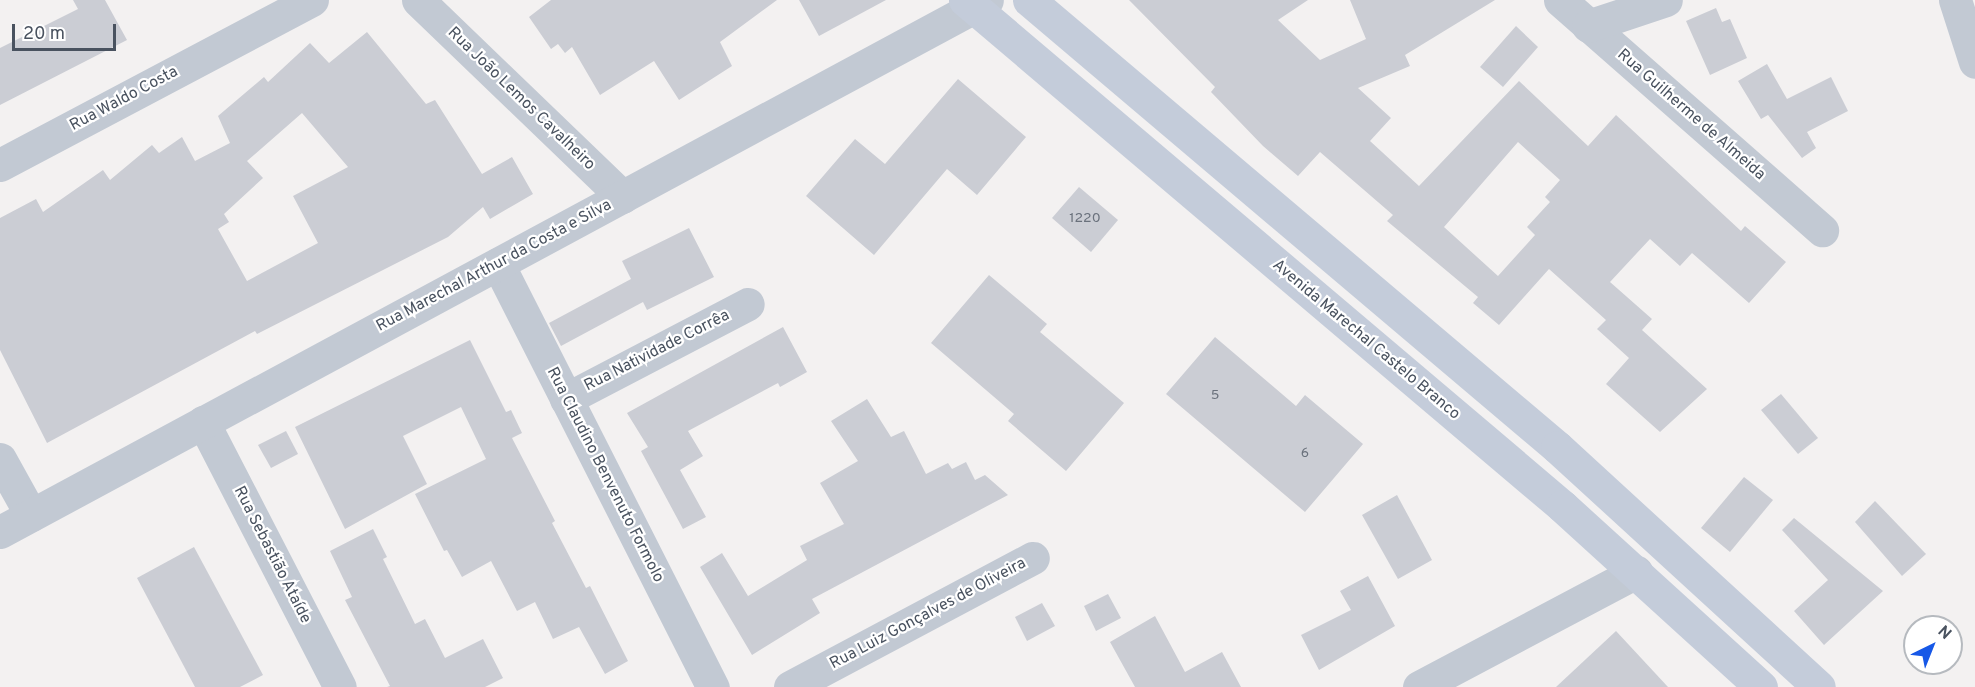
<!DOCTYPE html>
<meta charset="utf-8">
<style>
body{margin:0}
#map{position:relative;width:1975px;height:687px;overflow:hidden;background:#f3f1f1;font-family:Overpass,sans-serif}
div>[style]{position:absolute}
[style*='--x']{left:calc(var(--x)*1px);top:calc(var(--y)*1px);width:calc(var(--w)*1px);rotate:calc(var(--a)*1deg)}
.building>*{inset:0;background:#cbcdd4}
.street>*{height:33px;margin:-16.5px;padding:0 16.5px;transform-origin:16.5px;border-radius:16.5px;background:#c2c9d3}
.secondary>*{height:33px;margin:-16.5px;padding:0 16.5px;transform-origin:16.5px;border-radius:16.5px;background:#c4ccda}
span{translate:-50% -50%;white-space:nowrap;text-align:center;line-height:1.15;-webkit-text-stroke:4.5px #fff;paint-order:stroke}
.number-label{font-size:14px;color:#6a717c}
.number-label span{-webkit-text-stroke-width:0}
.street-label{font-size:16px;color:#49525f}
.north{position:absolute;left:1903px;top:615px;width:60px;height:60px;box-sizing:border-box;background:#fff;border:2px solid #b6babf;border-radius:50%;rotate:43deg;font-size:16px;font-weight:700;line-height:24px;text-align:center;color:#49525f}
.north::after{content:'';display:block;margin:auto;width:21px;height:27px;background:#1758e7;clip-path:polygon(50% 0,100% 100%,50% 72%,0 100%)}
.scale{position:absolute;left:12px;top:24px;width:104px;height:27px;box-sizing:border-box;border:3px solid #49525f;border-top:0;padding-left:8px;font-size:18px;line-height:21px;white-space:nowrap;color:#49525f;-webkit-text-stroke:4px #fff;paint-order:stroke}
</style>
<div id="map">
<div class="building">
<i style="clip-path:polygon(73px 0,105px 0,127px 40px,0 105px,0 48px,78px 9px)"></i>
<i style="clip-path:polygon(551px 0,777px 0,720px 42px,732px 66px,679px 100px,654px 61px,600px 95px,572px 47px,565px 53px,558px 44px,551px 49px,529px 17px)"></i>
<i style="clip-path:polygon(799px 0,886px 0,819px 36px)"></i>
<i style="clip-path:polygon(evenodd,1129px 0,1308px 0,1278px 20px,1320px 60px,1366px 39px,1350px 0,1495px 0,1405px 55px,1410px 66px,1358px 88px,1391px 118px,1370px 141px,1419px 186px,1519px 81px,1588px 146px,1616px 115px,1741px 231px,1745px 226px,1786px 262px,1749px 303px,1692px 253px,1680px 266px,1650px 239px,1610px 282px,1652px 319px,1642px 330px,1707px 389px,1660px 432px,1606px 384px,1629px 358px,1597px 329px,1606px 320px,1549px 269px,1499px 325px,1473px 303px,1478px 297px,1387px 221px,1393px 215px,1320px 152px,1298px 176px,1263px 146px,1211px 92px,1215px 87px,1129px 0,1518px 142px,1560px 180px,1545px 197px,1550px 202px,1527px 227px,1535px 235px,1498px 276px,1444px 227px,1518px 142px)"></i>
<i style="clip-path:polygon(1716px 8px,1722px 22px,1730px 19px,1747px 58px,1710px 75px,1686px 21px)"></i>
<i style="clip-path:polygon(1516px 26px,1538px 47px,1503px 87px,1480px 67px)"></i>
<i style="clip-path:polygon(evenodd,367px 32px,426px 104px,435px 100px,482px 174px,512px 157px,533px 194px,490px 219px,483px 207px,448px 237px,257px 334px,255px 331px,47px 443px,0 350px,0 218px,36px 199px,43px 212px,103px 170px,110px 180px,152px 145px,159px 153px,182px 137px,195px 161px,230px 143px,218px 116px,264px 77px,268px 82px,310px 43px,329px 63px,367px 32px,302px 113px,348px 167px,293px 196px,318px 243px,247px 281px,218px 229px,229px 222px,224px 214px,263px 178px,247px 161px,302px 113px)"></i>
<i style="clip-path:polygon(1767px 64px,1787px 99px,1831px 77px,1848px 111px,1807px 132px,1816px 148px,1802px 158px,1768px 115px,1761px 119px,1738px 81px)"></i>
<i style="clip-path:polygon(958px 79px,1026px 137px,977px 195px,947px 169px,874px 255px,806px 196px,855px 139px,885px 164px)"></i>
<i style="clip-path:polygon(1079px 187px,1118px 220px,1091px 252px,1052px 218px)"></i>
<i style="clip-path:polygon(689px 228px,714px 277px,647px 310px,643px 302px,561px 346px,549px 323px,631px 279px,622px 261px)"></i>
<i style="clip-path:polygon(989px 275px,1047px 324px,1040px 332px,1124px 403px,1066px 471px,1008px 421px,1014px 414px,931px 343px)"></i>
<i style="clip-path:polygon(783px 327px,807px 372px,780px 387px,778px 383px,688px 431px,703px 456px,680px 470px,706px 517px,683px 529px,641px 451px,648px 447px,627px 413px)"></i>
<i style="clip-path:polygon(1215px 337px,1296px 406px,1305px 395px,1363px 444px,1305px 512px,1166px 394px)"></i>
<i style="clip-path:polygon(470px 340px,506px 412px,511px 410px,522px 433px,512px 438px,555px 521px,552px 523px,586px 588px,590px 586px,628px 661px,605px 674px,579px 627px,553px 639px,535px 602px,517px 611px,491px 561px,462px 577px,447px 550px,444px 551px,415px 494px,486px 459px,461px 407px,403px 436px,427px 484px,345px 529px,295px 427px)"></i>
<i style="clip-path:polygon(1781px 394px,1818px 438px,1798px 454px,1761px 410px)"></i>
<i style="clip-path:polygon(867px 399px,891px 437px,904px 431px,926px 474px,948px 463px,952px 469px,966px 462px,975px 480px,985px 475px,1008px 495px,812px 599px,820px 613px,752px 655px,700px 567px,722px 553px,748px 596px,807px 560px,800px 546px,844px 524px,820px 483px,858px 461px,831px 421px)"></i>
<i style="clip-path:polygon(286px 431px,298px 454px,271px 468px,258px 445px)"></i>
<i style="clip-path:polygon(1744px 477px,1773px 500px,1730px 552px,1701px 528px)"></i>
<i style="clip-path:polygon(1397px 495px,1432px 560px,1398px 579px,1362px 515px)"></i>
<i style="clip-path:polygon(1875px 501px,1926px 554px,1902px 576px,1855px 522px)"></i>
<i style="clip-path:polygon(1794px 518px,1883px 591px,1824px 645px,1794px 611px,1828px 580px,1782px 530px)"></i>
<i style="clip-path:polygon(373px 529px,387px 557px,383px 559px,415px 624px,425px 619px,445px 658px,483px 639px,503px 678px,485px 687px,387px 687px,390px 686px,345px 600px,352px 597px,330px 551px)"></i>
<i style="clip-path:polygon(194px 547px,263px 675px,240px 687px,195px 687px,137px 578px)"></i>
<i style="clip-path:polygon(1368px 576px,1395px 626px,1319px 670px,1301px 635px,1351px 610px,1340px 591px)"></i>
<i style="clip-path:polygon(1108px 594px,1121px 618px,1096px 631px,1084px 606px)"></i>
<i style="clip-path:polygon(1042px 603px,1055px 626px,1027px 641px,1015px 617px)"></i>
<i style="clip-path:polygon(1155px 616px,1185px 672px,1222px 652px,1241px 687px,1135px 687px,1110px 642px)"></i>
<i style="clip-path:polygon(1616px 631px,1668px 687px,1556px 687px)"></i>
</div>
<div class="street">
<i style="--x:418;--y:0;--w:284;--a:43.9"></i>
<i style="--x:1560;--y:0;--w:349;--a:41.3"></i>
<i style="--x:1955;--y:0;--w:65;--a:72.1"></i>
<i style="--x:1588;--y:26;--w:82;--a:-18.4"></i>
<i style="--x:0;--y:165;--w:353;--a:-27.9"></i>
<i style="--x:498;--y:264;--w:475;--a:63.1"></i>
<i style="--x:566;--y:399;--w:205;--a:-27.6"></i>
<i style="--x:203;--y:422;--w:298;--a:62.7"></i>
<i style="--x:0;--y:459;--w:64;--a:61"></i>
<i style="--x:0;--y:532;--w:1121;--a:-28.32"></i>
<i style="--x:790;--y:687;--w:275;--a:-28"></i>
<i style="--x:1419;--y:687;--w:246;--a:-27.9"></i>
</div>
<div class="secondary">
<i style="--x:965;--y:0;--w:783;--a:40.28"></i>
<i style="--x:1562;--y:506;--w:269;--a:42.3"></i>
<i style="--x:1029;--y:0;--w:692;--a:40.25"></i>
<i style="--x:1557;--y:447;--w:355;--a:42.5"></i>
</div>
<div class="number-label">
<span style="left:1085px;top:219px">1220</span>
<span style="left:1215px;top:396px">5</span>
<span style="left:1305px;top:454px">6</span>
</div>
<div class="street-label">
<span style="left:124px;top:99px;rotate:-28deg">Rua Waldo Costa</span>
<span style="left:521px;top:99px;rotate:44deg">Rua João Lemos Cavalheiro</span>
<span style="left:1691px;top:115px;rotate:41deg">Rua Guilherme de Almeida</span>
<span style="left:494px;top:266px;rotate:-28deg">Rua Marechal Arthur da Costa e Silva</span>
<span style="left:1366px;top:340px;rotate:40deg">Avenida Marechal Castelo Branco</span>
<span style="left:657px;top:351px;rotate:-27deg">Rua Natividade Corrêa</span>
<span style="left:605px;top:475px;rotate:63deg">Rua Claudino Benvenuto Formolo</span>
<span style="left:272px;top:555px;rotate:63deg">Rua Sebastião Ataíde</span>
<span style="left:928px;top:614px;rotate:-28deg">Rua Luiz Gonçalves de Oliveira</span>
</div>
<div class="north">N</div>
<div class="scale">20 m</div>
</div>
